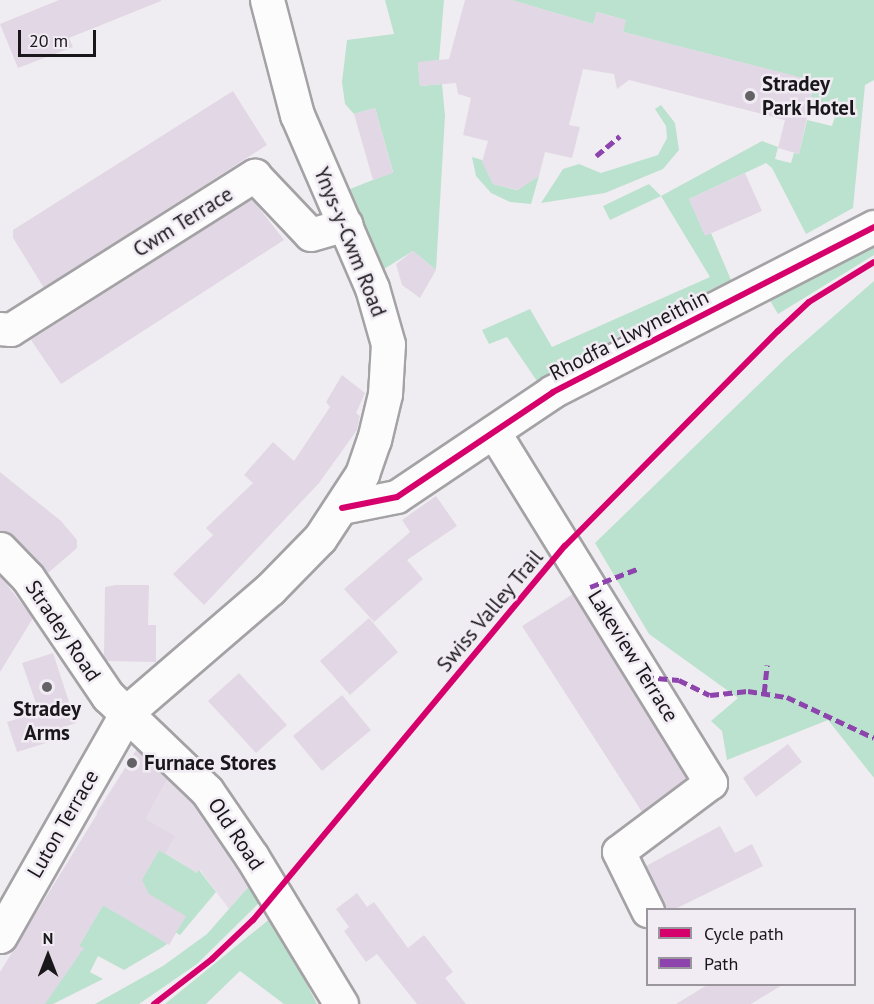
<!DOCTYPE html>
<style>
body{margin:0}
#map{position:relative;width:874px;height:1004px;overflow:hidden;background:#f0edf2;font-family:"PT Sans",sans-serif}
div>[style]{position:absolute}
[style*='--x']{left:calc(var(--x)*1px);top:calc(var(--y)*1px);width:calc(var(--w)*1px);rotate:calc(var(--a)*1deg)}
.built>*{inset:0;background:#e5dee8}
.green>*{inset:0;background:#bbe2ce}
.building>*{inset:0;background:#e2d7e4}
.roads{filter:drop-shadow(2px 0 #a4a2a5) drop-shadow(-2px 0 #a4a2a5) drop-shadow(0 2px #a4a2a5) drop-shadow(0 -2px #a4a2a5)}
.street>*{height:32px;margin:-16px;padding:0 16px;transform-origin:16px;border-radius:16px;background:#fdfcfd}
.secondary>*{height:33px;margin:-16.5px;padding:0 16.5px;transform-origin:16.5px;border-radius:16.5px;background:#fdfcfd}
.quiet>*{height:4.5px;margin-top:-2.25px;transform-origin:0;background:repeating-linear-gradient(90deg,#8e44ad 0 9px,transparent 0 13.5px)}
.cycleway>*{height:6px;margin:-3px;padding:0 3px;transform-origin:3px;border-radius:3px;background:#d6006c}
.dots>*{width:16px;height:16px;translate:-50% -50%;box-sizing:border-box;border:3px solid #f1ebf4;border-radius:50%}
span{translate:-50% -50%;white-space:nowrap;text-align:center;line-height:1.15;-webkit-text-stroke:5px #f1ebf4;paint-order:stroke}
.poi-label{font-size:21px;color:#1a171b;font-weight:700}
.left{translate:0 -50%;text-align:left}
.street-label{font-size:21px;color:#1a171b}
.legend{position:absolute;left:646px;top:908px;width:210px;height:78px;box-sizing:border-box;background:#f1ebf4;border:2px solid #9b969d;margin:0;padding:8px 10px;list-style:none;font-size:18px;color:#1a171b}
.legend li{display:flex;align-items:center;gap:12px;height:30px}
.legend b{width:30px;border:2px solid #9b969d}
.north{position:absolute;left:18px;top:926px;width:60px;height:60px;-webkit-text-stroke:4px #f1ebf4;paint-order:stroke;rotate:0deg;font-size:16px;font-weight:700;line-height:24px;text-align:center;color:#1a171b}
.north::after{content:'';display:block;margin:auto;width:21px;height:27px;background:#1a171b;clip-path:polygon(50% 0,100% 100%,50% 72%,0 100%)}
.scale{position:absolute;left:18px;top:30px;width:78px;height:27px;box-sizing:border-box;border:3px solid #1a171b;border-top:0;padding-left:8px;font-size:18px;line-height:21px;white-space:nowrap;color:#1a171b;-webkit-text-stroke:4px #f1ebf4;paint-order:stroke}
</style>
<div id="map">
<div class="built">
<i style="clip-path:polygon(137px 749px,166px 767px,171px 764px,251px 884px,229px 909px,200px 870px,197px 873px,96px 813px)"></i>
</div>
<div class="green">
<i style="clip-path:polygon(385px 0,444px 0,439px 60px,418px 63px,420px 86px,442px 84px,445px 116px,436px 270px,413px 251px,384px 269px,350px 189px,393px 172px,375px 108px,354px 114px,345px 104px,342px 82px,347px 40px,394px 34px)"></i>
<i style="clip-path:polygon(511px 0,874px 0,874px 80px,865px 85px,853px 208px,806px 234px,772px 168px,766px 163px,689px 199px,705px 235px,711px 233px,731px 280px,629px 330px,539px 384px,507px 337px,489px 344px,482px 330px,530px 309px,552px 347px,710px 277px,661px 196px,610px 220px,603px 206px,649px 184px,661px 196px,762px 141px,778px 147px,775px 159px,791px 163px,794px 153px,799px 154px,807px 120px,832px 126px,837px 110px,809px 103px,814px 81px,623px 32px,625px 20px,597px 12px,593px 24px)"></i>
<i style="clip-path:polygon(661px 105px,675px 123px,679px 150px,663px 169px,605px 193px,541px 203px,563px 169px,579px 164px,601px 173px,658px 155px,667px 138px,666px 126px,655px 109px)"></i>
<i style="clip-path:polygon(472px 157px,482px 160px,493px 184px,517px 190px,539px 176px,531px 204px,510px 202px,491px 193px,476px 176px)"></i>
<i style="clip-path:polygon(874px 239px,874px 255px,778px 314px,769px 299px)"></i>
<i style="clip-path:polygon(874px 281px,874px 778px,828px 720px,727px 760px,722px 731px,711px 721px,738px 698px,649px 634px,595px 543px,787px 357px)"></i>
<i style="clip-path:polygon(159px 850px,197px 873px,199px 870px,216px 892px,180px 935px,157px 921px,167px 944px,163px 947px,124px 970px,98px 956px,90px 972px,103px 979px,53px 1004px,40px 1004px,49px 997px,103px 905px,120px 915px)"></i>
<i style="clip-path:polygon(251px 884px,263px 899px,197px 964px,139px 1004px,95px 1004px,163px 966px,207px 934px)"></i>
<i style="clip-path:polygon(272px 917px,317px 1004px,284px 1004px,240px 971px,206px 1004px,165px 1004px)"></i>
</div>
<div class="building">
<i style="clip-path:polygon(59px 0,161px 0,161px 1px,69px 38px,73px 47px,18px 68px,0 24px)"></i>
<i style="clip-path:polygon(465px 0,511px 0,593px 24px,596px 12px,626px 20px,623px 32px,815px 81px,799px 154px,778px 148px,785px 120px,629px 80px,617px 89px,614px 74px,583px 69px,569px 125px,580px 127px,572px 158px,545px 152px,539px 176px,518px 190px,493px 184px,482px 162px,488px 141px,463px 135px,471px 98px,458px 94px,456px 83px,420px 86px,418px 62px,449px 59px)"></i>
<i style="clip-path:polygon(233px 91px,267px 145px,44px 288px,13px 238px,13px 230px)"></i>
<i style="clip-path:polygon(375px 108px,393px 173px,373px 180px,354px 114px)"></i>
<i style="clip-path:polygon(745px 173px,762px 211px,705px 236px,689px 199px)"></i>
<i style="clip-path:polygon(252px 199px,284px 240px,61px 384px,31px 340px)"></i>
<i style="clip-path:polygon(413px 251px,436px 270px,420px 298px,402px 285px,396px 264px)"></i>
<i style="clip-path:polygon(342px 375px,365px 393px,356px 413px,360px 416px,357px 430px,319px 483px,204px 605px,173px 574px,213px 535px,206px 528px,253px 483px,244px 475px,273px 442px,294px 461px,330px 407px,326px 402px)"></i>
<i style="clip-path:polygon(0 472px,61px 521px,77px 540px,77px 548px,48px 573px,13px 536px,0 531px)"></i>
<i style="clip-path:polygon(436px 496px,457px 526px,407px 560px,423px 579px,374px 622px,344px 589px,410px 532px,402px 520px)"></i>
<i style="clip-path:polygon(0 576px,33px 618px,0 672px)"></i>
<i style="clip-path:polygon(116px 585px,149px 585px,148px 625px,156px 625px,156px 662px,107px 661px,104px 657px,105px 587px)"></i>
<i style="clip-path:polygon(573px 594px,687px 778px,642px 812px,522px 626px)"></i>
<i style="clip-path:polygon(369px 618px,398px 652px,350px 695px,320px 661px)"></i>
<i style="clip-path:polygon(53px 653px,76px 723px,43px 734px,46px 743px,17px 752px,7px 722px,39px 712px,22px 663px)"></i>
<i style="clip-path:polygon(239px 673px,287px 725px,256px 753px,208px 701px)"></i>
<i style="clip-path:polygon(342px 695px,371px 730px,322px 771px,293px 736px)"></i>
<i style="clip-path:polygon(788px 744px,802px 762px,756px 797px,743px 778px)"></i>
<i style="clip-path:polygon(137px 749px,167px 779px,145px 819px,175px 836px,165px 854px,159px 850px,142px 880px,149px 894px,186px 916px,169px 945px,103px 905px,79px 946px,84px 948px,45px 1004px,0 1004px,0 972px)"></i>
<i style="clip-path:polygon(720px 826px,735px 853px,752px 844px,763px 866px,675px 909px,666px 909px,646px 866px)"></i>
<i style="clip-path:polygon(357px 893px,367px 907px,374px 902px,408px 948px,424px 935px,453px 972px,445px 978px,466px 1004px,417px 1004px,377px 954px,366px 962px,344px 931px,349px 927px,336px 909px)"></i>
<i style="clip-path:polygon(709px 984px,784px 984px,751px 1004px,676px 1004px)"></i>
</div>
<div class="roads">
<div class="street">
<i style="--x:0;--y:329;--w:11;--a:5"></i>
<i style="--x:11;--y:330;--w:289;--a:-32.3"></i>
<i style="--x:255;--y:176;--w:81;--a:46.5"></i>
<i style="--x:311;--y:235;--w:37;--a:-16"></i>
<i style="--x:494;--y:432;--w:413;--a:58.3"></i>
<i style="--x:711;--y:783;--w:115;--a:143.1"></i>
<i style="--x:619;--y:852;--w:66;--a:63.8"></i>
<i style="--x:342;--y:508;--w:56;--a:-11.3"></i>
<i style="--x:397;--y:497;--w:188;--a:-33.9"></i>
<i style="--x:553;--y:392;--w:361;--a:-27.2"></i>
</div>
<div class="secondary">
<i style="--x:0;--y:549;--w:40;--a:46"></i>
<i style="--x:28;--y:578;--w:143;--a:55.9"></i>
<i style="--x:108;--y:696;--w:137;--a:43.8"></i>
<i style="--x:207;--y:791;--w:80;--a:55.7"></i>
<i style="--x:252;--y:857;--w:172;--a:58.8"></i>
<i style="--x:0;--y:936;--w:257;--a:-60.4"></i>
<i style="--x:127;--y:712;--w:189;--a:-40.7"></i>
<i style="--x:270;--y:589;--w:71;--a:-45.6"></i>
<i style="--x:320;--y:538;--w:77;--a:-56.7"></i>
<i style="--x:362;--y:474;--w:36;--a:-71"></i>
<i style="--x:374;--y:440;--w:47;--a:-76.6"></i>
<i style="--x:385;--y:394;--w:50;--a:-86.6"></i>
<i style="--x:388;--y:344;--w:58;--a:-105.9"></i>
<i style="--x:372;--y:288;--w:189;--a:-113.4"></i>
<i style="--x:297;--y:115;--w:119;--a:-104.6"></i>
</div>
</div>
<div class="quiet">
<i style="--x:596;--y:156;--w:31;--a:-40"></i>
<i style="--x:590;--y:587;--w:50;--a:-21"></i>
<i style="--x:645;--y:677;--w:34;--a:5"></i>
<i style="--x:679;--y:680;--w:34;--a:26"></i>
<i style="--x:710;--y:695;--w:38;--a:-6"></i>
<i style="--x:748;--y:691;--w:39;--a:9"></i>
<i style="--x:787;--y:697;--w:96;--a:25.2"></i>
<i style="--x:764;--y:693;--w:28;--a:-84"></i>
</div>
<div class="cycleway">
<i style="--x:342;--y:508;--w:56;--a:-11.3"></i>
<i style="--x:397;--y:497;--w:188;--a:-33.9"></i>
<i style="--x:553;--y:392;--w:361;--a:-27.2"></i>
<i style="--x:154;--y:1004;--w:73;--a:-37.8"></i>
<i style="--x:212;--y:959;--w:57;--a:-43.6"></i>
<i style="--x:253;--y:920;--w:487;--a:-50.2"></i>
<i style="--x:565;--y:546;--w:303;--a:-45.3"></i>
<i style="--x:778;--y:331;--w:42;--a:-43.1"></i>
<i style="--x:809;--y:302;--w:76;--a:-31.6"></i>
</div>
<div class="dots">
<i style="left:750px;top:96px;background:#656266"></i>
<i style="left:47px;top:687px;background:#656266"></i>
<i style="left:132px;top:763px;background:#656266"></i>
</div>
<div class="poi-label">
<span class="left" style="left:762px;top:96px">Stradey<br>Park Hotel</span>
<span style="left:47px;top:721px">Stradey<br>Arms</span>
<span class="left" style="left:144px;top:763px">Furnace Stores</span>
</div>
<div class="street-label">
<span style="left:183px;top:222px;rotate:-32deg">Cwm Terrace</span>
<span style="left:350px;top:242px;rotate:68deg">Ynys-y-Cwm Road</span>
<span style="left:629px;top:335px;rotate:-27deg">Rhodfa Llwyneithin</span>
<span style="left:490px;top:611px;rotate:-50deg">Swiss Valley Trail</span>
<span style="left:63px;top:631px;rotate:56deg">Stradey Road</span>
<span style="left:633px;top:656px;rotate:58deg">Lakeview Terrace</span>
<span style="left:63px;top:824px;rotate:-60deg">Luton Terrace</span>
<span style="left:236px;top:834px;rotate:56deg">Old Road</span>
</div>
<ul class="legend">
<li><b style="height:8px;background:#d6006c"></b>Cycle path</li>
<li><b style="height:8px;background:#8e44ad"></b>Path</li>
</ul>
<div class="north">N</div>
<div class="scale">20 m</div>
</div>
